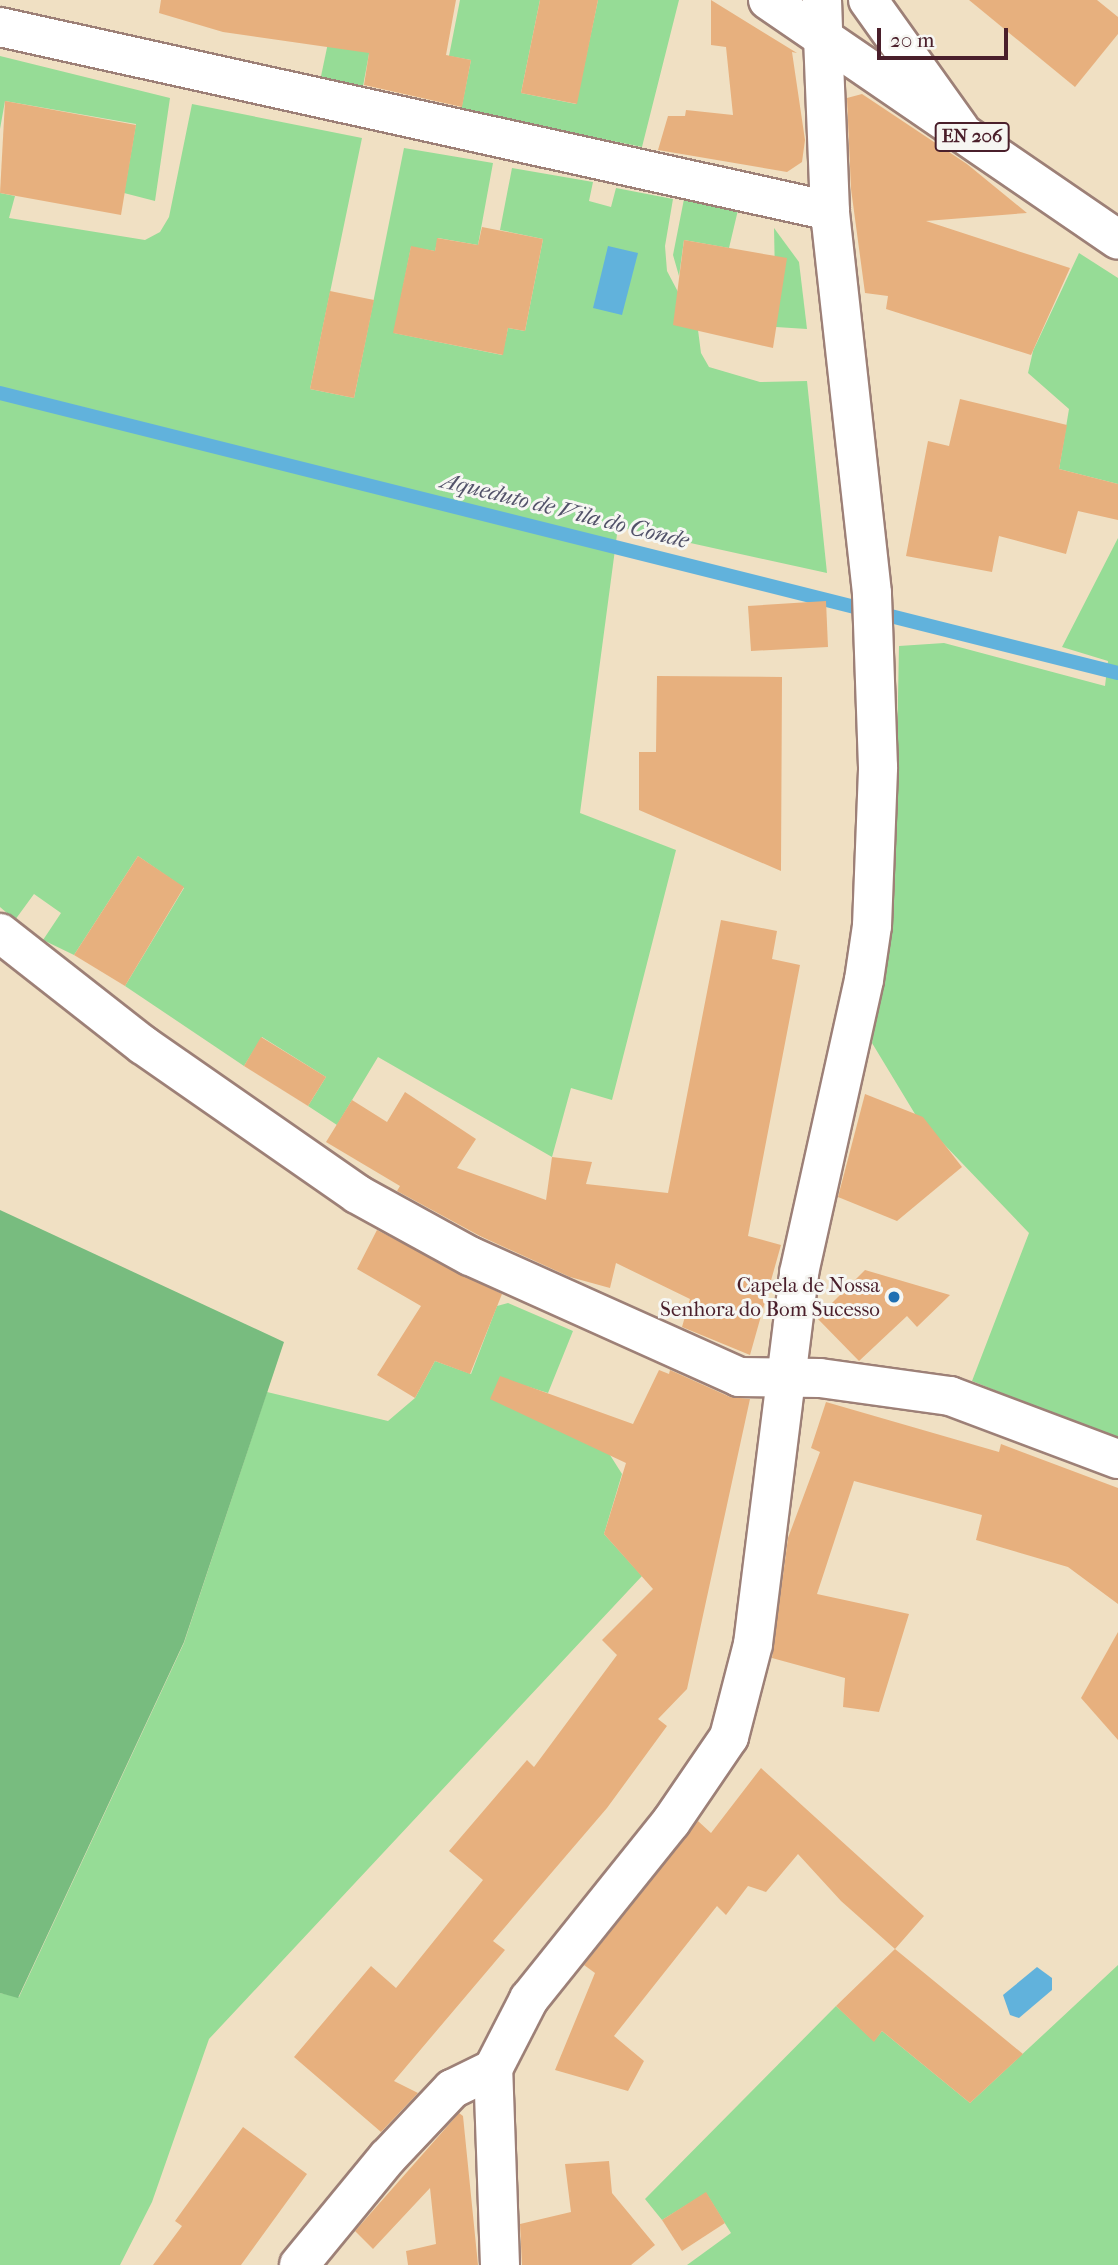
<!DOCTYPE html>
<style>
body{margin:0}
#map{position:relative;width:1118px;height:2265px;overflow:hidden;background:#f0e0c3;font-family:"IM FELL French Canon",serif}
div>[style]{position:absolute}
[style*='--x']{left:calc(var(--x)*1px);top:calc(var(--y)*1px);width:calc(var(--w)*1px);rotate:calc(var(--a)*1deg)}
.green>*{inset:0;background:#96dc96}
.forest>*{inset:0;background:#78bc7f}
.water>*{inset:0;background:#61b2dc}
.stream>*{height:14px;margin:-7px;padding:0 7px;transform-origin:7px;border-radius:7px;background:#61b2dc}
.building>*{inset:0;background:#e7b07e}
.roads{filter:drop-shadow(2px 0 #9d8077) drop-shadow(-2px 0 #9d8077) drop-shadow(0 2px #9d8077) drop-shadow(0 -2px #9d8077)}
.street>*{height:38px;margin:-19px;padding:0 19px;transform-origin:19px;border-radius:19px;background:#fff}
.secondary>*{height:38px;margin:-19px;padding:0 19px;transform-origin:19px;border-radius:19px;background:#fff}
.primary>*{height:38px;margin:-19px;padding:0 19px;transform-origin:19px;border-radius:19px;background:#fff}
.dots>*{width:19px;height:19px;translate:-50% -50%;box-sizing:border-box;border:4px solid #f6f6f2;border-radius:50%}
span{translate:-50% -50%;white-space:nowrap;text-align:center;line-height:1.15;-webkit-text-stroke:6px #f6f6f2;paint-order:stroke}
.shield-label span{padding:2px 5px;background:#f6f6f2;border:2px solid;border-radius:5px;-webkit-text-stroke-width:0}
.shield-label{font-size:19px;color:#4a1f2b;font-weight:700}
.poi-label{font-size:21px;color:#4a1f2b}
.right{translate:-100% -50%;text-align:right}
.water-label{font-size:23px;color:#525269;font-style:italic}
.scale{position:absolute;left:877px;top:28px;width:131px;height:32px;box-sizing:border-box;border:4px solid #4a1f2b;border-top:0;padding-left:9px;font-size:21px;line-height:24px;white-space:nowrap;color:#4a1f2b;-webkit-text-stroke:5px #f6f6f2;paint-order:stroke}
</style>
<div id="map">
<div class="green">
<i style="clip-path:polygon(337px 0,379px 0,361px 97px,320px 81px)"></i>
<i style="clip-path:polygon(460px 0,540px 0,521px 93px,576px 104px,598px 0,679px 0,642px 147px,461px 110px,471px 60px,449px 56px)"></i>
<i style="clip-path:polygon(0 56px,170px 98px,155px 201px,124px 193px,136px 124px,5px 101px,0 129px)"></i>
<i style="clip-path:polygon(192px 104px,362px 138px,310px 389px,354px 398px,404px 148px,493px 163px,478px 245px,438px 238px,435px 251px,411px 247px,394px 333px,502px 355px,508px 328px,525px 331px,543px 239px,500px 230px,512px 168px,593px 182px,589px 201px,611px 207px,616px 188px,673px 199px,665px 246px,667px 271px,698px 330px,701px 353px,709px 367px,760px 382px,807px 381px,827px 573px,618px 527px,580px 813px,676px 850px,612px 1100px,571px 1088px,552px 1157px,378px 1057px,337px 1125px,308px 1106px,326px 1077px,262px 1037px,244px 1066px,125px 986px,184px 888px,138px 856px,74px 955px,43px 940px,61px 913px,34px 894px,15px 920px,0 907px,0 193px,15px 196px,9px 218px,145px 240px,160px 232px,169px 217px)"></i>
<i style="clip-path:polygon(684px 199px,738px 210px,729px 248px,684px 240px,679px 276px,673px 255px)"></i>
<i style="clip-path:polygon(774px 228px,799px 262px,807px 329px,776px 327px)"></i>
<i style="clip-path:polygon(1079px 253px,1118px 278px,1118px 484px,1059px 469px,1069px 409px,1028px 373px,1033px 351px)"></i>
<i style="clip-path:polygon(1118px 538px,1118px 1440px,972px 1381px,1029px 1233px,915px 1114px,872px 1043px,894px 903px,899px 646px,944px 643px,1105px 686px,1108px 661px,1062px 647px)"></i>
<i style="clip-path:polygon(508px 1303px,573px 1331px,548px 1393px,526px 1386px,610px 1455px,622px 1474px,604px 1534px,642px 1576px,209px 2039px,152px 2202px,120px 2265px,0 2265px,0 1993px,19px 1997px,184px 1643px,267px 1392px,388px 1421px,415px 1398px,435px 1361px,471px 1374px,497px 1306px)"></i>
<i style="clip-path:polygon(1118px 1965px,1118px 2265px,687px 2265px,731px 2233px,706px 2193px,662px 2220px,645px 2199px,836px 2006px,874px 2041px,882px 2031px,970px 2103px)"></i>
</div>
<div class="forest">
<i style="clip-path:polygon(0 1210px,284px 1342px,184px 1642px,18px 1998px,0 1993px)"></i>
</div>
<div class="water">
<i style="clip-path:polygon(608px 246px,638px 253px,622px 315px,593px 308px)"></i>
<i style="clip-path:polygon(1037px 1967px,1052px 1978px,1052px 1990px,1019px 2018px,1010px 2015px,1003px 1995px)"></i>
</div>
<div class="stream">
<i style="--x:0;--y:393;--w:1153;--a:14.06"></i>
</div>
<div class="building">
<i style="clip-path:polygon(161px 0,456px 0,446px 55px,471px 60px,462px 107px,364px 85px,369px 53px,223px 32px,159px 13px)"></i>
<i style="clip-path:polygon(540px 0,598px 0,577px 104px,521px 93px)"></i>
<i style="clip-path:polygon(711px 0,797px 53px,792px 52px,805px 140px,802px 162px,787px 172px,658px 150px,668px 116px,685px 116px,686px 110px,733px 115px,726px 47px,711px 45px)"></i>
<i style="clip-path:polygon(969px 0,1097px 0,1118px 17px,1118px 34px,1075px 87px)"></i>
<i style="clip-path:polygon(862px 94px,967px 164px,1027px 213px,926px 221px,1070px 268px,1031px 355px,886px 309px,888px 296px,865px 293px,851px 189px,847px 98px)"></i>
<i style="clip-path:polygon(5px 101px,136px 125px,121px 215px,0 193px)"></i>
<i style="clip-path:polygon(482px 227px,543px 239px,525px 331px,508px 328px,503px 355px,393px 333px,411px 246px,435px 251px,437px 238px,478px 245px)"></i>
<i style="clip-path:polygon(684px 240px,787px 258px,773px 348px,673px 325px)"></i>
<i style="clip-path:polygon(330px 291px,374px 300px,354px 398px,310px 389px)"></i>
<i style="clip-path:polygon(960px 399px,1067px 425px,1059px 469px,1118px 484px,1118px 520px,1078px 511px,1066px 554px,999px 536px,992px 572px,906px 556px,928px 441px,949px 446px)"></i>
<i style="clip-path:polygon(826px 601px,828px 647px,751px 651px,748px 606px)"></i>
<i style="clip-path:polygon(657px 676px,782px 677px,781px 871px,639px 810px,639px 752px,656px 752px)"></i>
<i style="clip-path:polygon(138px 856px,184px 887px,125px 986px,74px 955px)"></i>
<i style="clip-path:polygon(721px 920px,777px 931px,772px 959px,800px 965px,748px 1236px,781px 1245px,750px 1355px,682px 1327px,690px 1299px,616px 1263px,610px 1288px,570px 1277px,480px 1236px,397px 1191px,400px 1186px,326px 1142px,352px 1100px,387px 1122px,405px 1092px,476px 1139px,457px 1168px,546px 1200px,552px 1157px,592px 1162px,586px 1184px,668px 1193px)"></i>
<i style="clip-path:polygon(261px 1037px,326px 1077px,308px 1106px,244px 1066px)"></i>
<i style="clip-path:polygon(865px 1094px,923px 1117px,962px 1167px,897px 1221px,838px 1197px)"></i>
<i style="clip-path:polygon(377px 1230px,502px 1294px,470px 1374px,435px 1361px,415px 1398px,377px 1375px,421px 1306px,357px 1269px)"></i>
<i style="clip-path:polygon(865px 1270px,950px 1295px,917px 1327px,907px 1316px,859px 1361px,817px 1318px)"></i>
<i style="clip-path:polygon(659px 1370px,669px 1374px,670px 1370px,730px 1397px,750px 1399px,687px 1689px,658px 1719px,667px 1726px,607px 1808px,493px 1941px,505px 1950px,394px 2081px,418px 2093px,381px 2132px,294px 2057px,371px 1966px,396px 1988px,483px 1880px,449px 1851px,527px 1760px,534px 1767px,617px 1655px,602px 1640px,653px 1589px,604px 1534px,626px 1463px,490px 1399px,500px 1376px,633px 1424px)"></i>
<i style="clip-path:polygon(826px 1402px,999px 1452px,1001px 1444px,1118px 1488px,1118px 1604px,1068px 1567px,976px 1540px,982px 1515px,854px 1481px,817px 1594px,909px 1614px,879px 1712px,843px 1707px,845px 1678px,772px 1658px,788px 1538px,820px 1452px,811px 1448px)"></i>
<i style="clip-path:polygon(1118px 1632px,1118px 1740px,1081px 1698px)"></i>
<i style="clip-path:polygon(761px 1768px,924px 1916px,895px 1949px,841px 1901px,798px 1854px,766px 1892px,748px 1886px,726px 1915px,717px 1906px,614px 2036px,644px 2061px,628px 2091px,555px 2070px,595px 1973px,584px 1965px,698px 1821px,711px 1833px)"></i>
<i style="clip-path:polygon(895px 1949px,1023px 2054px,970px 2103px,882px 2031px,874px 2042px,836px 2006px)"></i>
<i style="clip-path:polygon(459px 2113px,463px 2116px,478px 2265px,408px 2265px,406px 2251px,436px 2244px,430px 2188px,373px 2249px,355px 2231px)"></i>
<i style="clip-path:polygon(243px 2127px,307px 2174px,241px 2265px,153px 2265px,182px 2226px,175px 2221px)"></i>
<i style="clip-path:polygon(609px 2161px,612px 2193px,655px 2245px,631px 2265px,522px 2265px,520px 2224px,571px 2212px,565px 2164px)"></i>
<i style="clip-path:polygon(706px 2192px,725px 2223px,682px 2251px,662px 2220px)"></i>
</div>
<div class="roads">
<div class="street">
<i style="--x:0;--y:27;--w:850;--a:12.5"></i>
<i style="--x:0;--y:933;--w:182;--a:38.1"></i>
<i style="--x:143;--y:1045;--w:261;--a:34.8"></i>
<i style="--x:357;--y:1194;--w:129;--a:28.8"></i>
<i style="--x:470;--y:1256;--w:295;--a:24.2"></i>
<i style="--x:739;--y:1377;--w:81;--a:0.7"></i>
<i style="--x:820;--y:1378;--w:131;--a:7.9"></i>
<i style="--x:950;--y:1396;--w:179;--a:20.6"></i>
<i style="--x:299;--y:2265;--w:139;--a:-50.6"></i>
<i style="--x:387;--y:2158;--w:95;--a:-46.7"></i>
<i style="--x:452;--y:2089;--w:46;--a:-26"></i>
<i style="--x:500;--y:2265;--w:196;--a:-92"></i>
<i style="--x:493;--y:2069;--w:79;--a:-62.8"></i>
<i style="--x:529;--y:1999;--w:227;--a:-51.3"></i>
<i style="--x:671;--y:1822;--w:103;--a:-55.7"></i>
<i style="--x:729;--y:1737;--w:96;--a:-75.5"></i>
<i style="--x:753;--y:1644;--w:374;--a:-82.9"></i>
<i style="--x:799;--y:1273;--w:300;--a:-77.5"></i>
<i style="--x:864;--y:980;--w:55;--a:-81.6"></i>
<i style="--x:872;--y:926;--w:159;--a:-87.8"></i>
<i style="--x:878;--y:767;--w:174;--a:-92"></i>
<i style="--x:872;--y:593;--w:384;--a:-96.3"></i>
<i style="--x:830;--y:211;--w:173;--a:-92.3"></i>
</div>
<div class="secondary">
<i style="--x:822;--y:0;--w:38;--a:88"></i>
<i style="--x:868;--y:0;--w:158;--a:54.5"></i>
</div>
<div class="primary">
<i style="--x:768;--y:0;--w:424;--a:34.4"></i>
</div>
</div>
<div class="dots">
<i style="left:894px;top:1297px;background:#1f6fb2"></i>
</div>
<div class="shield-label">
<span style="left:972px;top:137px">EN 206</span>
</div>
<div class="poi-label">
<span class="right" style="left:880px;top:1297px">Capela de Nossa<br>Senhora do Bom Sucesso</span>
</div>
<div class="water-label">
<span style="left:565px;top:511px;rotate:14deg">Aqueduto de Vila do Conde</span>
</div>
<div class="scale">20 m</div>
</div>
